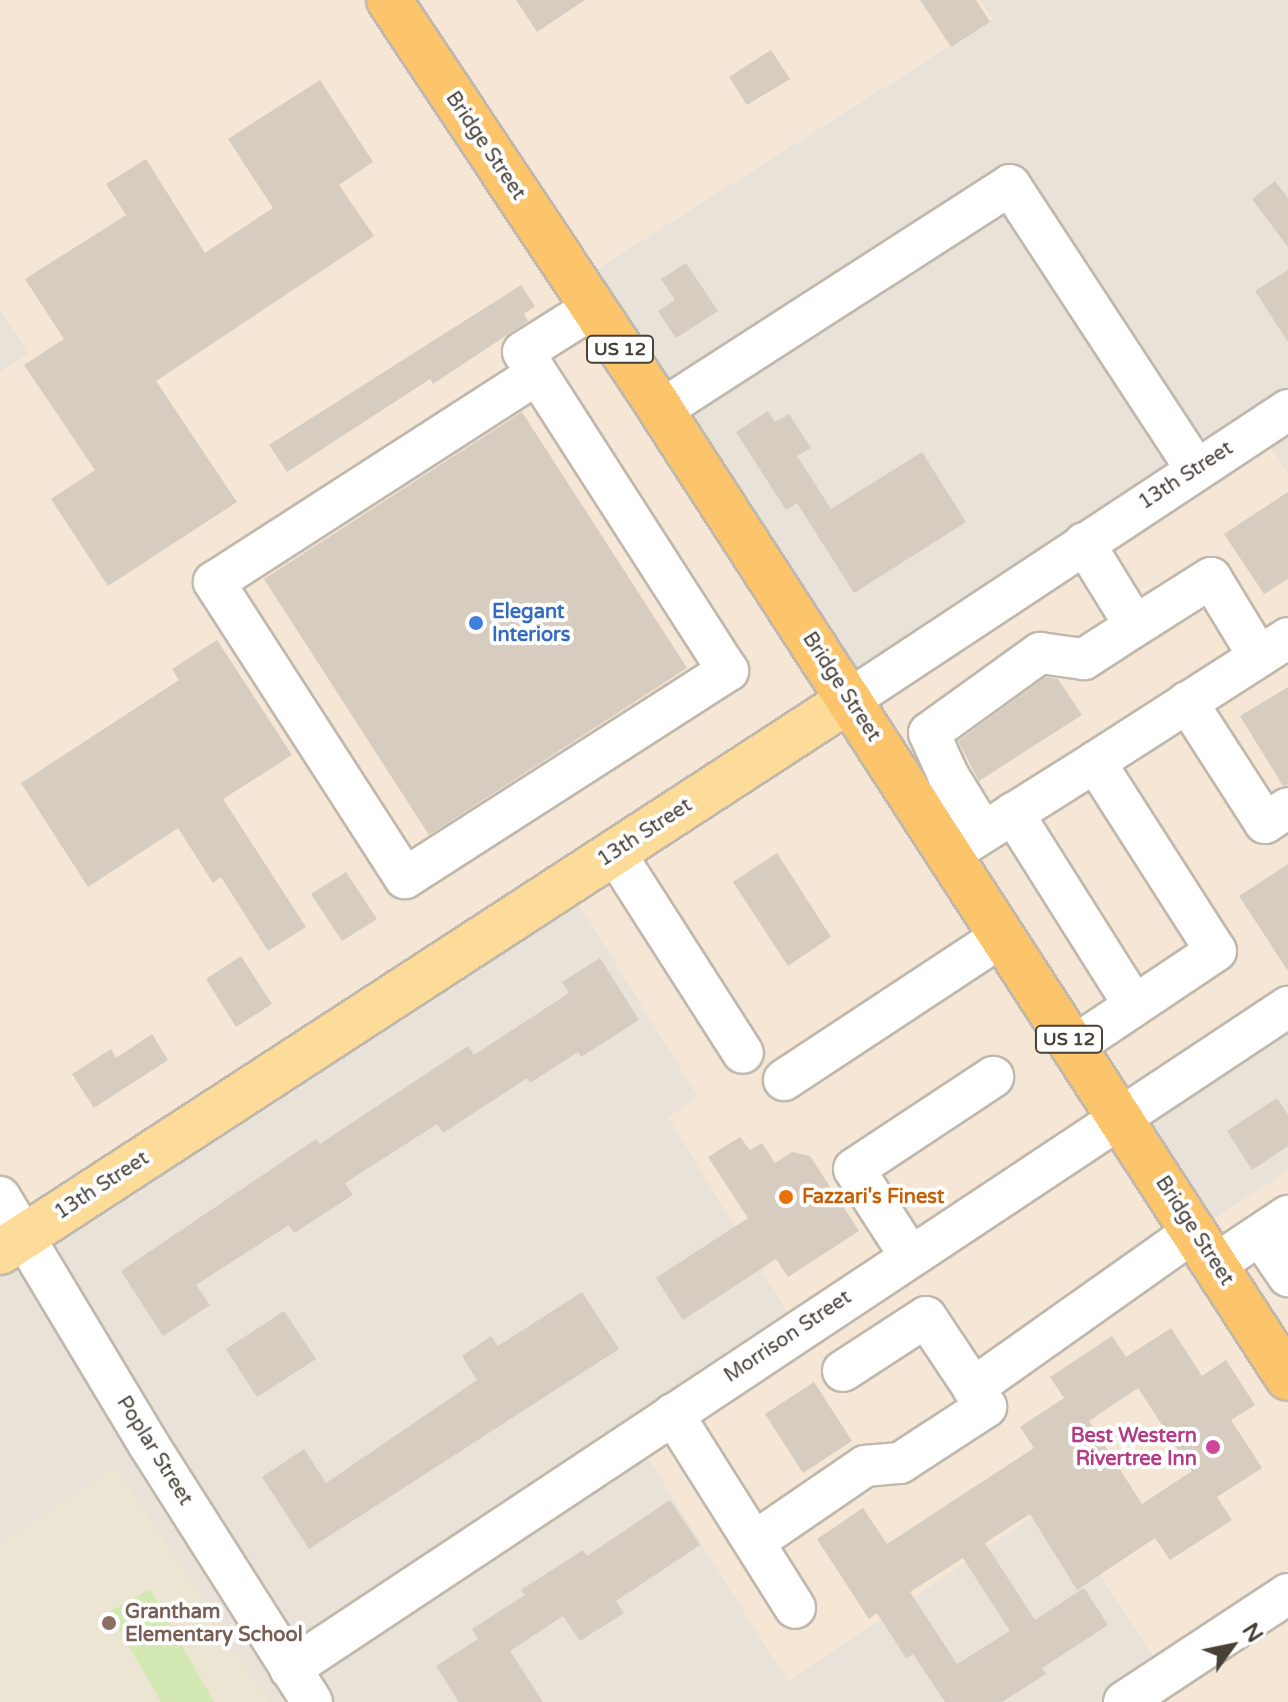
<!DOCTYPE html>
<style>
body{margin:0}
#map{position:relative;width:1288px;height:1702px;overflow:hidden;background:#f5f1e9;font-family:"Varela Round",sans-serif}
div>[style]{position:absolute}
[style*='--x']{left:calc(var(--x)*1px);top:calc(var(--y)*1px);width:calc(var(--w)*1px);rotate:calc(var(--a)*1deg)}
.residential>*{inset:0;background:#e8e2d8}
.commercial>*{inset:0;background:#f6e6d5}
.education>*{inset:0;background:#ede5d4}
.green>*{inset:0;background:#d3e8b3}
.building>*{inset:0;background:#d6ccbf}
.roads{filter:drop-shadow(2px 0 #c0b8ac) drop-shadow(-2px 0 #c0b8ac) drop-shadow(0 2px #c0b8ac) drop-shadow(0 -2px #c0b8ac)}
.minor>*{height:40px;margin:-20px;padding:0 20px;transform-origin:20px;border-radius:20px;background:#fff}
.major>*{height:44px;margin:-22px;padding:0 22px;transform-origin:22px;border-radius:22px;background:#fddc9a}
.highway>*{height:44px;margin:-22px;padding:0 22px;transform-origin:22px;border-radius:22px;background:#fcc56c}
.dots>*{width:22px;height:22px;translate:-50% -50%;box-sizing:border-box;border:4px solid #fff;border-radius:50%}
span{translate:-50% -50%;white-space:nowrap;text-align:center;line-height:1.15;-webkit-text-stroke:8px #fff;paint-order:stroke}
.shield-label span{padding:2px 6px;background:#fff;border:2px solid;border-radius:6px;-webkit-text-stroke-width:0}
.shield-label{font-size:18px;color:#484138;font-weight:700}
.street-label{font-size:20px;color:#484138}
.shop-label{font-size:20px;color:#366cbe;font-weight:700}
.left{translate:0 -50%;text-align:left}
.food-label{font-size:20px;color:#c56008;font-weight:700}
.hotel-label{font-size:20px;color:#b23c85;font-weight:700}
.right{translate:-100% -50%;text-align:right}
.education-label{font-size:20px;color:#785e54;font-weight:700}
.north{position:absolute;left:1192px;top:1606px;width:80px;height:80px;-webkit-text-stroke:6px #fff;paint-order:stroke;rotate:57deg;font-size:22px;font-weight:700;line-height:32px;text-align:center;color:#484138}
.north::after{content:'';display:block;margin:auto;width:28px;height:36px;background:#484138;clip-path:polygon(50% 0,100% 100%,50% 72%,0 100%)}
</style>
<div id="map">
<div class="residential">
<i style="clip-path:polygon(980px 0,1288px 0,1288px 474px,1259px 430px,1288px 1007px,1288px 1171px,1195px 1232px,1288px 1702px,0 1702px,0 1197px,576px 282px,992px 19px)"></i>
<i style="clip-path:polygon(0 309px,29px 354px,0 372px)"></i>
</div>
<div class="commercial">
<i style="clip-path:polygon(0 0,980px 0,992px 18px,576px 282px,849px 700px,1259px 429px,1288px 474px,1288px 1007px,1120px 1117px,1195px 1231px,1288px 1171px,1288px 1702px,1124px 1702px,1165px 1675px,1053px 1503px,788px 1682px,636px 1439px,798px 1330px,668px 1117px,698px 1097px,567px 885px,24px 1236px,0 1197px,0 372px,29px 354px,0 309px)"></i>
</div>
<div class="education">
<i style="clip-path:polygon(116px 1467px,270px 1702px,0 1702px,0 1544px)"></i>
</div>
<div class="green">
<i style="clip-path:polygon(150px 1589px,214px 1702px,161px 1702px,109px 1612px)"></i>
</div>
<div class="building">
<i style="clip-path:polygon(516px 0,585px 0,537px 32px)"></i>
<i style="clip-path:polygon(920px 0,976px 0,990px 22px,951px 47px)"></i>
<i style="clip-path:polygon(771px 50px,790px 79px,747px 105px,729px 77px)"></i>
<i style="clip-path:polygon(320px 80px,373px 162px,339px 185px,374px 236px,156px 381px,237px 502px,108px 586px,51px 499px,95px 470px,24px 365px,64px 339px,25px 279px,126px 215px,106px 184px,146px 159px,205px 253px,273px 208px,228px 139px)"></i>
<i style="clip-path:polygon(1275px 181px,1288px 198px,1288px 247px,1252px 199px)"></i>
<i style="clip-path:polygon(686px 263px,718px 311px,676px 338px,658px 311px,675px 300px,661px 279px)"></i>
<i style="clip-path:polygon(1288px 270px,1288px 342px,1255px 291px)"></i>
<i style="clip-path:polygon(521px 285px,535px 306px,524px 314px,528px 321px,433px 384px,430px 379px,287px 472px,269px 445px)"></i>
<i style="clip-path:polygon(768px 411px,775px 422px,789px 414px,811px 448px,797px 456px,831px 509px,922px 452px,966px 522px,854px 593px,797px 503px,786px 510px,736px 432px)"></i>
<i style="clip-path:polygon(522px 412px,687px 668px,429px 835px,264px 579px)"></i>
<i style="clip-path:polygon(1288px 492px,1288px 579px,1264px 594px,1224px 534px)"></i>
<i style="clip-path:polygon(217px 640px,292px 755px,223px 799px,306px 927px,268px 951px,221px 877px,213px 883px,178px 828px,88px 887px,21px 783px,179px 680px,172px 669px)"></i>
<i style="clip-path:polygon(1046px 677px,1058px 679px,1082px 715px,979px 781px,958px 741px)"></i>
<i style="clip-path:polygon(1288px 687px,1288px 785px,1283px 786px,1240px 716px)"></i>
<i style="clip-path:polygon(777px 853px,831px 937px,788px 966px,733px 882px)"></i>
<i style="clip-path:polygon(1288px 864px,1288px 971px,1239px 896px)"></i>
<i style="clip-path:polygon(346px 872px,377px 919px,342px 941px,311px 894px)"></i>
<i style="clip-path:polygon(241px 956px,272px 1004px,236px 1027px,206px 979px)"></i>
<i style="clip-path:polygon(600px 958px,639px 1020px,581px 1057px,578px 1052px,530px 1083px,527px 1078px,443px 1133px,437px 1124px,345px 1183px,353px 1195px,294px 1233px,289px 1225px,196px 1285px,210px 1305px,163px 1336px,121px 1271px,316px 1139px,320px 1144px,468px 1046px,474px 1055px,569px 993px,562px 982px)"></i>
<i style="clip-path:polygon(152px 1034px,168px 1060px,94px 1108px,72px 1074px,111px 1049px,116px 1058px)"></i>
<i style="clip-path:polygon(1277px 1098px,1288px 1115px,1288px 1146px,1252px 1170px,1227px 1131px)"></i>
<i style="clip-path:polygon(740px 1137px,750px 1150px,762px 1143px,775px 1163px,792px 1152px,810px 1156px,859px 1231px,788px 1277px,776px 1259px,683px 1320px,656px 1278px,748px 1218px,708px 1157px)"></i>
<i style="clip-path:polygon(582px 1292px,619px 1349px,309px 1549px,262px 1477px,304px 1449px,326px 1483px,477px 1380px,462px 1356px,491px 1336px,498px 1346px)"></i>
<i style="clip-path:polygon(284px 1311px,316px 1359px,257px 1397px,226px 1349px)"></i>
<i style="clip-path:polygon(evenodd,1171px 1328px,1202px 1376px,1226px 1360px,1255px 1405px,1231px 1420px,1262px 1468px,1217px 1497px,1232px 1520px,1170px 1560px,1155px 1538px,1077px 1590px,1030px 1514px,985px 1543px,1035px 1620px,1084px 1588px,1108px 1625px,1042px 1668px,1046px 1674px,1002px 1702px,945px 1702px,913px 1654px,906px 1658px,877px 1613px,869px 1619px,817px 1539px,863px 1508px,887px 1544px,1034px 1448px,1020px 1427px,1064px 1398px,1050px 1377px,1112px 1336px,1126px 1357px,1171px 1328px,1138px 1388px,1192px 1471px,1142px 1504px,1089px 1421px,1138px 1388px,1171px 1328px,963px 1558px,1010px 1631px,957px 1664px,910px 1592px,963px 1558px)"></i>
<i style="clip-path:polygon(814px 1382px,852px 1441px,803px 1473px,765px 1414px)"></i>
<i style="clip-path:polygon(670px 1500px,700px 1545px,616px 1601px,624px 1613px,580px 1641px,563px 1616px,510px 1651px,543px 1702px,459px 1702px,436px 1666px,478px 1639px,472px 1629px,525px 1595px,521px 1590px,583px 1550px,587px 1556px)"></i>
</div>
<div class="roads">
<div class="minor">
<i style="--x:537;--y:374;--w:384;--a:147.2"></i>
<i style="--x:214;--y:582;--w:352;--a:57.2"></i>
<i style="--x:405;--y:878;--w:384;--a:-32.7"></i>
<i style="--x:728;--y:671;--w:379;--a:-122.7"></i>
<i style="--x:523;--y:352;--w:83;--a:-32.2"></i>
<i style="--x:661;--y:410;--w:415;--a:-32.8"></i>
<i style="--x:1010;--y:185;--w:339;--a:56.8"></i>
<i style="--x:1084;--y:543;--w:97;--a:58.4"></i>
<i style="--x:1135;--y:626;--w:90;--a:-32.3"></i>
<i style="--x:1211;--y:578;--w:92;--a:58.7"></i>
<i style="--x:849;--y:700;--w:526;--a:-33.45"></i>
<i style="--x:1187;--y:702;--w:144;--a:57.2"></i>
<i style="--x:1265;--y:823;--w:27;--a:-33"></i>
<i style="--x:1095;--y:762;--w:229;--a:-32.7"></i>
<i style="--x:1013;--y:813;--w:227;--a:57.8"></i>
<i style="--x:983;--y:832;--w:67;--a:-121.6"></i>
<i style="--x:948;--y:775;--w:46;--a:-114.3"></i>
<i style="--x:929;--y:733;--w:137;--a:-35.8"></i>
<i style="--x:1040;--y:653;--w:44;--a:7.8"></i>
<i style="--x:1084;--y:659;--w:61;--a:-32.9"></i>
<i style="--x:615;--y:853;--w:237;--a:57.4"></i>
<i style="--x:949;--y:854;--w:173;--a:-32.2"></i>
<i style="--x:1095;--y:762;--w:224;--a:57.4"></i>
<i style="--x:1216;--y:951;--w:171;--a:146.2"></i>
<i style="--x:784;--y:1080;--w:261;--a:-33.4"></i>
<i style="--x:0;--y:1197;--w:289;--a:59"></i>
<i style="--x:149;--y:1445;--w:304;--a:57.6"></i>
<i style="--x:1260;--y:1235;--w:50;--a:55.7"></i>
<i style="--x:910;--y:1256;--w:103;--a:-122.8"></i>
<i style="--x:854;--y:1169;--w:167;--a:-33.5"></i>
<i style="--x:1216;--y:1264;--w:87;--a:-33.7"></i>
<i style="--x:973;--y:1388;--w:272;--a:-35.3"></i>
<i style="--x:673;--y:1414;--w:229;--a:57.8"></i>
<i style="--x:754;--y:1542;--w:135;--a:-34.4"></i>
<i style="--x:865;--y:1466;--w:35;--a:-5"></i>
<i style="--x:900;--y:1463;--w:103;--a:-33.1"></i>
<i style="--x:986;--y:1407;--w:108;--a:-123.7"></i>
<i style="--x:926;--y:1317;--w:99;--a:147"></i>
<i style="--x:290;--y:1669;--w:1198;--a:-33.56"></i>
<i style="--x:1124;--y:1702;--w:196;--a:-33.4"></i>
</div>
<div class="major">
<i style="--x:0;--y:1252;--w:1013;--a:-33.03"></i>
</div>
<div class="highway">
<i style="--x:389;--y:0;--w:492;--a:56.4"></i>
<i style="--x:661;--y:410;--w:1153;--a:57.07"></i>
</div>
</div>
<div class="dots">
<i style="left:476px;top:623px;background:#3f7fe0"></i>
<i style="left:786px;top:1197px;background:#e8710a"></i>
<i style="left:1213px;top:1447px;background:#d1479c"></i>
<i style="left:109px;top:1623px;background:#8d6e63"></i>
</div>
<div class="shield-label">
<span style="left:620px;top:349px">US 12</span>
<span style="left:1069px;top:1039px">US 12</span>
</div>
<div class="street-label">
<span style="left:485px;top:146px;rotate:56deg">Bridge Street</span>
<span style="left:1186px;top:476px;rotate:-33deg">13th Street</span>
<span style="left:841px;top:687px;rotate:57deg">Bridge Street</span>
<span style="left:645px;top:833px;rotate:-33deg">13th Street</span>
<span style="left:102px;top:1186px;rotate:-33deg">13th Street</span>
<span style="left:1194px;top:1231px;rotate:57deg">Bridge Street</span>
<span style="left:788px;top:1337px;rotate:-34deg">Morrison Street</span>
<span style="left:154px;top:1451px;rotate:58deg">Poplar Street</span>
</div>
<div class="shop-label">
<span class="left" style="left:492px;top:624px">Elegant<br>Interiors</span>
</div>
<div class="food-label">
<span class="left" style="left:802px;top:1197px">Fazzari's Finest</span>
</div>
<div class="hotel-label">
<span class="right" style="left:1197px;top:1448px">Best Western<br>Rivertree Inn</span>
</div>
<div class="education-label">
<span class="left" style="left:125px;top:1624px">Grantham<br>Elementary School</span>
</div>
<div class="north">N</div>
</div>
